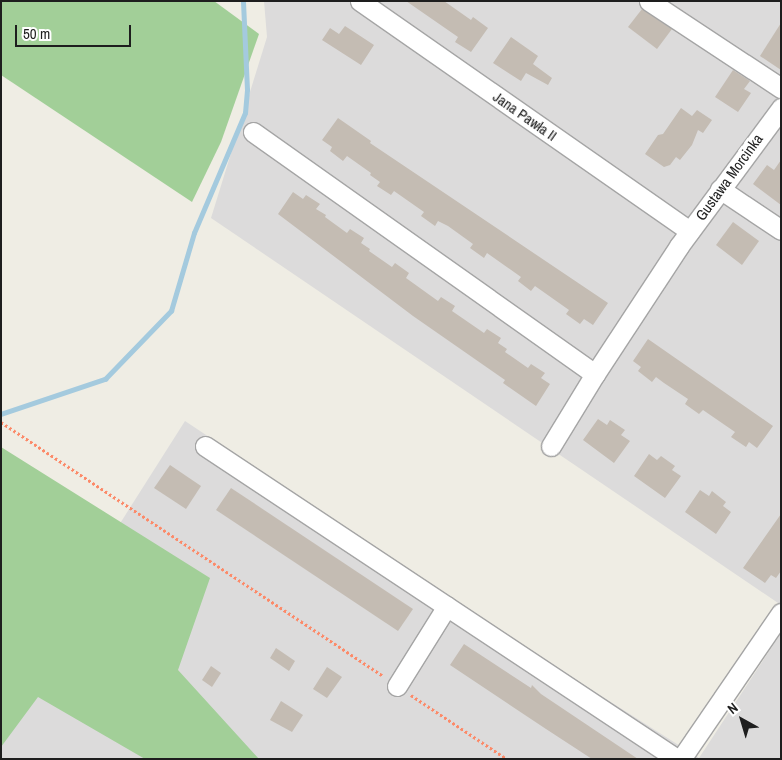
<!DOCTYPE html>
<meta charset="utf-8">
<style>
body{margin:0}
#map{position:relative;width:782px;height:760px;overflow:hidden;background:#efede4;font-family:"Archivo Narrow",sans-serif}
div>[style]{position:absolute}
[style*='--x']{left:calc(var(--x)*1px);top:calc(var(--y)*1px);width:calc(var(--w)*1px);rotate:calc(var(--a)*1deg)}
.residential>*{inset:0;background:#dcdbdb}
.forest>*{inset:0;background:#a2cf98}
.stream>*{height:4.5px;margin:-2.25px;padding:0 2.25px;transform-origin:2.25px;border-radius:2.25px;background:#a4cade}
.building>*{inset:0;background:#c4bcb3}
.path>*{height:2.5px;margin-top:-1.25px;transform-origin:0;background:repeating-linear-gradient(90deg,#fc8a69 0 2.5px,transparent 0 5px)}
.roads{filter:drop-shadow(1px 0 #a5a5a5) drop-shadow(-1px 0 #a5a5a5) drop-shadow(0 1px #a5a5a5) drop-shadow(0 -1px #a5a5a5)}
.minor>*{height:19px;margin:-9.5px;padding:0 9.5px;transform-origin:9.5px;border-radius:9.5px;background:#fff}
span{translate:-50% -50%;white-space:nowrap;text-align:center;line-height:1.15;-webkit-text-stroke:5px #fff;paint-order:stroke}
.street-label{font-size:15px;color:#1e1e1e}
.frame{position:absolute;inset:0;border:2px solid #1e1e1e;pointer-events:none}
.north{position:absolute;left:717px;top:695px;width:50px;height:50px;-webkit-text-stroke:4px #fff;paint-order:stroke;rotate:321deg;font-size:14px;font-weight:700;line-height:20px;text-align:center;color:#1e1e1e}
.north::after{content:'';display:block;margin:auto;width:18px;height:22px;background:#1e1e1e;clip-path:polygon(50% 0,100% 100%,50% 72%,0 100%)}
.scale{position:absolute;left:15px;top:25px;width:116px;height:22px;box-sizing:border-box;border:2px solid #1e1e1e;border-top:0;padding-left:6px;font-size:15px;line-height:18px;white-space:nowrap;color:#1e1e1e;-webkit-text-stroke:4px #fff;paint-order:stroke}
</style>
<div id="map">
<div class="residential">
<i style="clip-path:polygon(264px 1px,781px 1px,781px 605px,211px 218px,267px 37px)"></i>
<i style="clip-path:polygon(185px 421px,543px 659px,699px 758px,781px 633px,781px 759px,1px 759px,1px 711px)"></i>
</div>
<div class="forest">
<i style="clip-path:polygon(1px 1px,214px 1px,259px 34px,221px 142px,192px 202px,1px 75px)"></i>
<i style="clip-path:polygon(1px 447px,210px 578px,178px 670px,259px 759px,145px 759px,38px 697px,1px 747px)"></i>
</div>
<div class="stream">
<i style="--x:1;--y:414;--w:110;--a:-18.6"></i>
<i style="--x:105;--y:379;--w:95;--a:-45.9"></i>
<i style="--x:171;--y:311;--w:81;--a:-73.6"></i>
<i style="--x:194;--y:233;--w:130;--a:-67"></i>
<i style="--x:245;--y:113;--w:23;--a:-85"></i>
<i style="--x:247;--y:90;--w:89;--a:-92.6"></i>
</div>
<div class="building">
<i style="clip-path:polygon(406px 1px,444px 1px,471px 20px,473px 17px,488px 28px,471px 52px,455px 42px,458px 37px)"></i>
<i style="clip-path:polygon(642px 9px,672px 29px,657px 49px,628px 27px)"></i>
<i style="clip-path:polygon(781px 23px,781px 70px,760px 56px)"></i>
<i style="clip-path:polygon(345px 26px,374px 45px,361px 65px,322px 40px,330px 28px,339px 34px)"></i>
<i style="clip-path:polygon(511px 37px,538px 56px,533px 64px,552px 78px,548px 85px,526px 73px,521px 81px,493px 63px)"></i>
<i style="clip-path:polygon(733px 70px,750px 81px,744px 89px,751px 93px,738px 112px,715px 97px)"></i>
<i style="clip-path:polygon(681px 108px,692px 116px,697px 110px,712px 120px,703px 133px,698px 130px,692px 145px,680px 160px,676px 157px,670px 165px,664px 167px,645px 154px,658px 135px,663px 134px)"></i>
<i style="clip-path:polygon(338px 118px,371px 141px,370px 143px,608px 303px,593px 325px,584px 319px,580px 324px,566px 314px,569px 310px,535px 286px,531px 291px,518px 281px,521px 277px,487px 253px,484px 258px,470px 248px,473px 244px,448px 226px,438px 221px,435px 226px,421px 216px,424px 212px,394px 191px,391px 195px,377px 186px,380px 182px,370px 175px,371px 173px,347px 156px,343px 161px,330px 151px,332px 147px,322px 140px)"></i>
<i style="clip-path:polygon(781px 160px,781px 205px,753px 184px,767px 165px,774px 170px)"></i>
<i style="clip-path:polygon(293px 192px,303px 199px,306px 195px,320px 204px,316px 209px,326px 215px,325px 217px,347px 233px,350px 229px,364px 238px,361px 243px,370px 249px,369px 251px,392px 267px,395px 263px,409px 273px,406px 278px,438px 301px,441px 297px,455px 306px,452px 311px,484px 333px,487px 329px,501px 338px,498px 343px,507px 349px,505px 352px,528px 368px,531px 364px,545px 373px,541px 378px,550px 384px,536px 406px,503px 383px,505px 380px,413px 316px,278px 214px)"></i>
<i style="clip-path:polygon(733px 222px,759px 241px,742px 265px,716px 245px)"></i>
<i style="clip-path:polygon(648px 339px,773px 426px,757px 448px,749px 442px,746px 447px,731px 437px,735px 432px,703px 410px,699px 414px,685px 404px,688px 399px,664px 383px,656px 377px,652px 382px,638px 371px,641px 367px,633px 361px)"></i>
<i style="clip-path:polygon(598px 419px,607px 425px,610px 420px,625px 430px,621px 435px,630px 441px,614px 463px,583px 440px)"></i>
<i style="clip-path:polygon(649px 454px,657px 460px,661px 456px,675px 466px,672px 470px,681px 476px,665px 498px,634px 476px)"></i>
<i style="clip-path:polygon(170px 465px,201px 486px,186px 509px,154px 488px)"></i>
<i style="clip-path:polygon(231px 488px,413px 609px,398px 631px,216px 510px)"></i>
<i style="clip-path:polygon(700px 490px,709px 496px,712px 491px,726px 502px,723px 506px,731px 512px,716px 534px,685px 512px)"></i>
<i style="clip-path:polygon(781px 514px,781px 571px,776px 578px,771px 575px,765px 583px,743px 568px)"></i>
<i style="clip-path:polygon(464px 644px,531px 688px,532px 685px,541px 694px,638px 759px,592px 759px,546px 729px,450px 665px)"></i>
<i style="clip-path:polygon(276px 648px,295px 661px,289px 671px,270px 658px)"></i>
<i style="clip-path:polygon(211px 666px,221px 673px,212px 687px,202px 680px)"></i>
<i style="clip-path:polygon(327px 667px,342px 677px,327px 698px,313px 689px)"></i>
<i style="clip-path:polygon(281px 701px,303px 715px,292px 732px,270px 720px)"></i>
</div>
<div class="path">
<i style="--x:1;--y:422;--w:459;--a:33.6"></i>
<i style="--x:411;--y:695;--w:115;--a:33.7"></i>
</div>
<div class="roads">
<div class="minor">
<i style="--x:360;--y:1;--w:402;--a:34.9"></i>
<i style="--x:649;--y:1;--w:158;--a:33.4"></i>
<i style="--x:253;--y:132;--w:419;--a:35.3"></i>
<i style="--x:720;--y:189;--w:73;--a:33.9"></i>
<i style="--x:205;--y:446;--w:566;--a:33.55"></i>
<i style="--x:551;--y:446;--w:84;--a:-58.6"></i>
<i style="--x:595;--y:374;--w:153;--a:-56.7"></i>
<i style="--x:679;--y:246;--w:172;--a:-53.5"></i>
<i style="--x:397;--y:686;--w:94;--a:-58"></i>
<i style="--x:681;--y:759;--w:177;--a:-55.6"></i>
</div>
</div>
<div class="street-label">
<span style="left:525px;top:116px;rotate:35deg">Jana Pawła II</span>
<span style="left:729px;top:177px;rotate:-54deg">Gustawa Morcinka</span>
</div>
<div class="frame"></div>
<div class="north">N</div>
<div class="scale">50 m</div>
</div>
